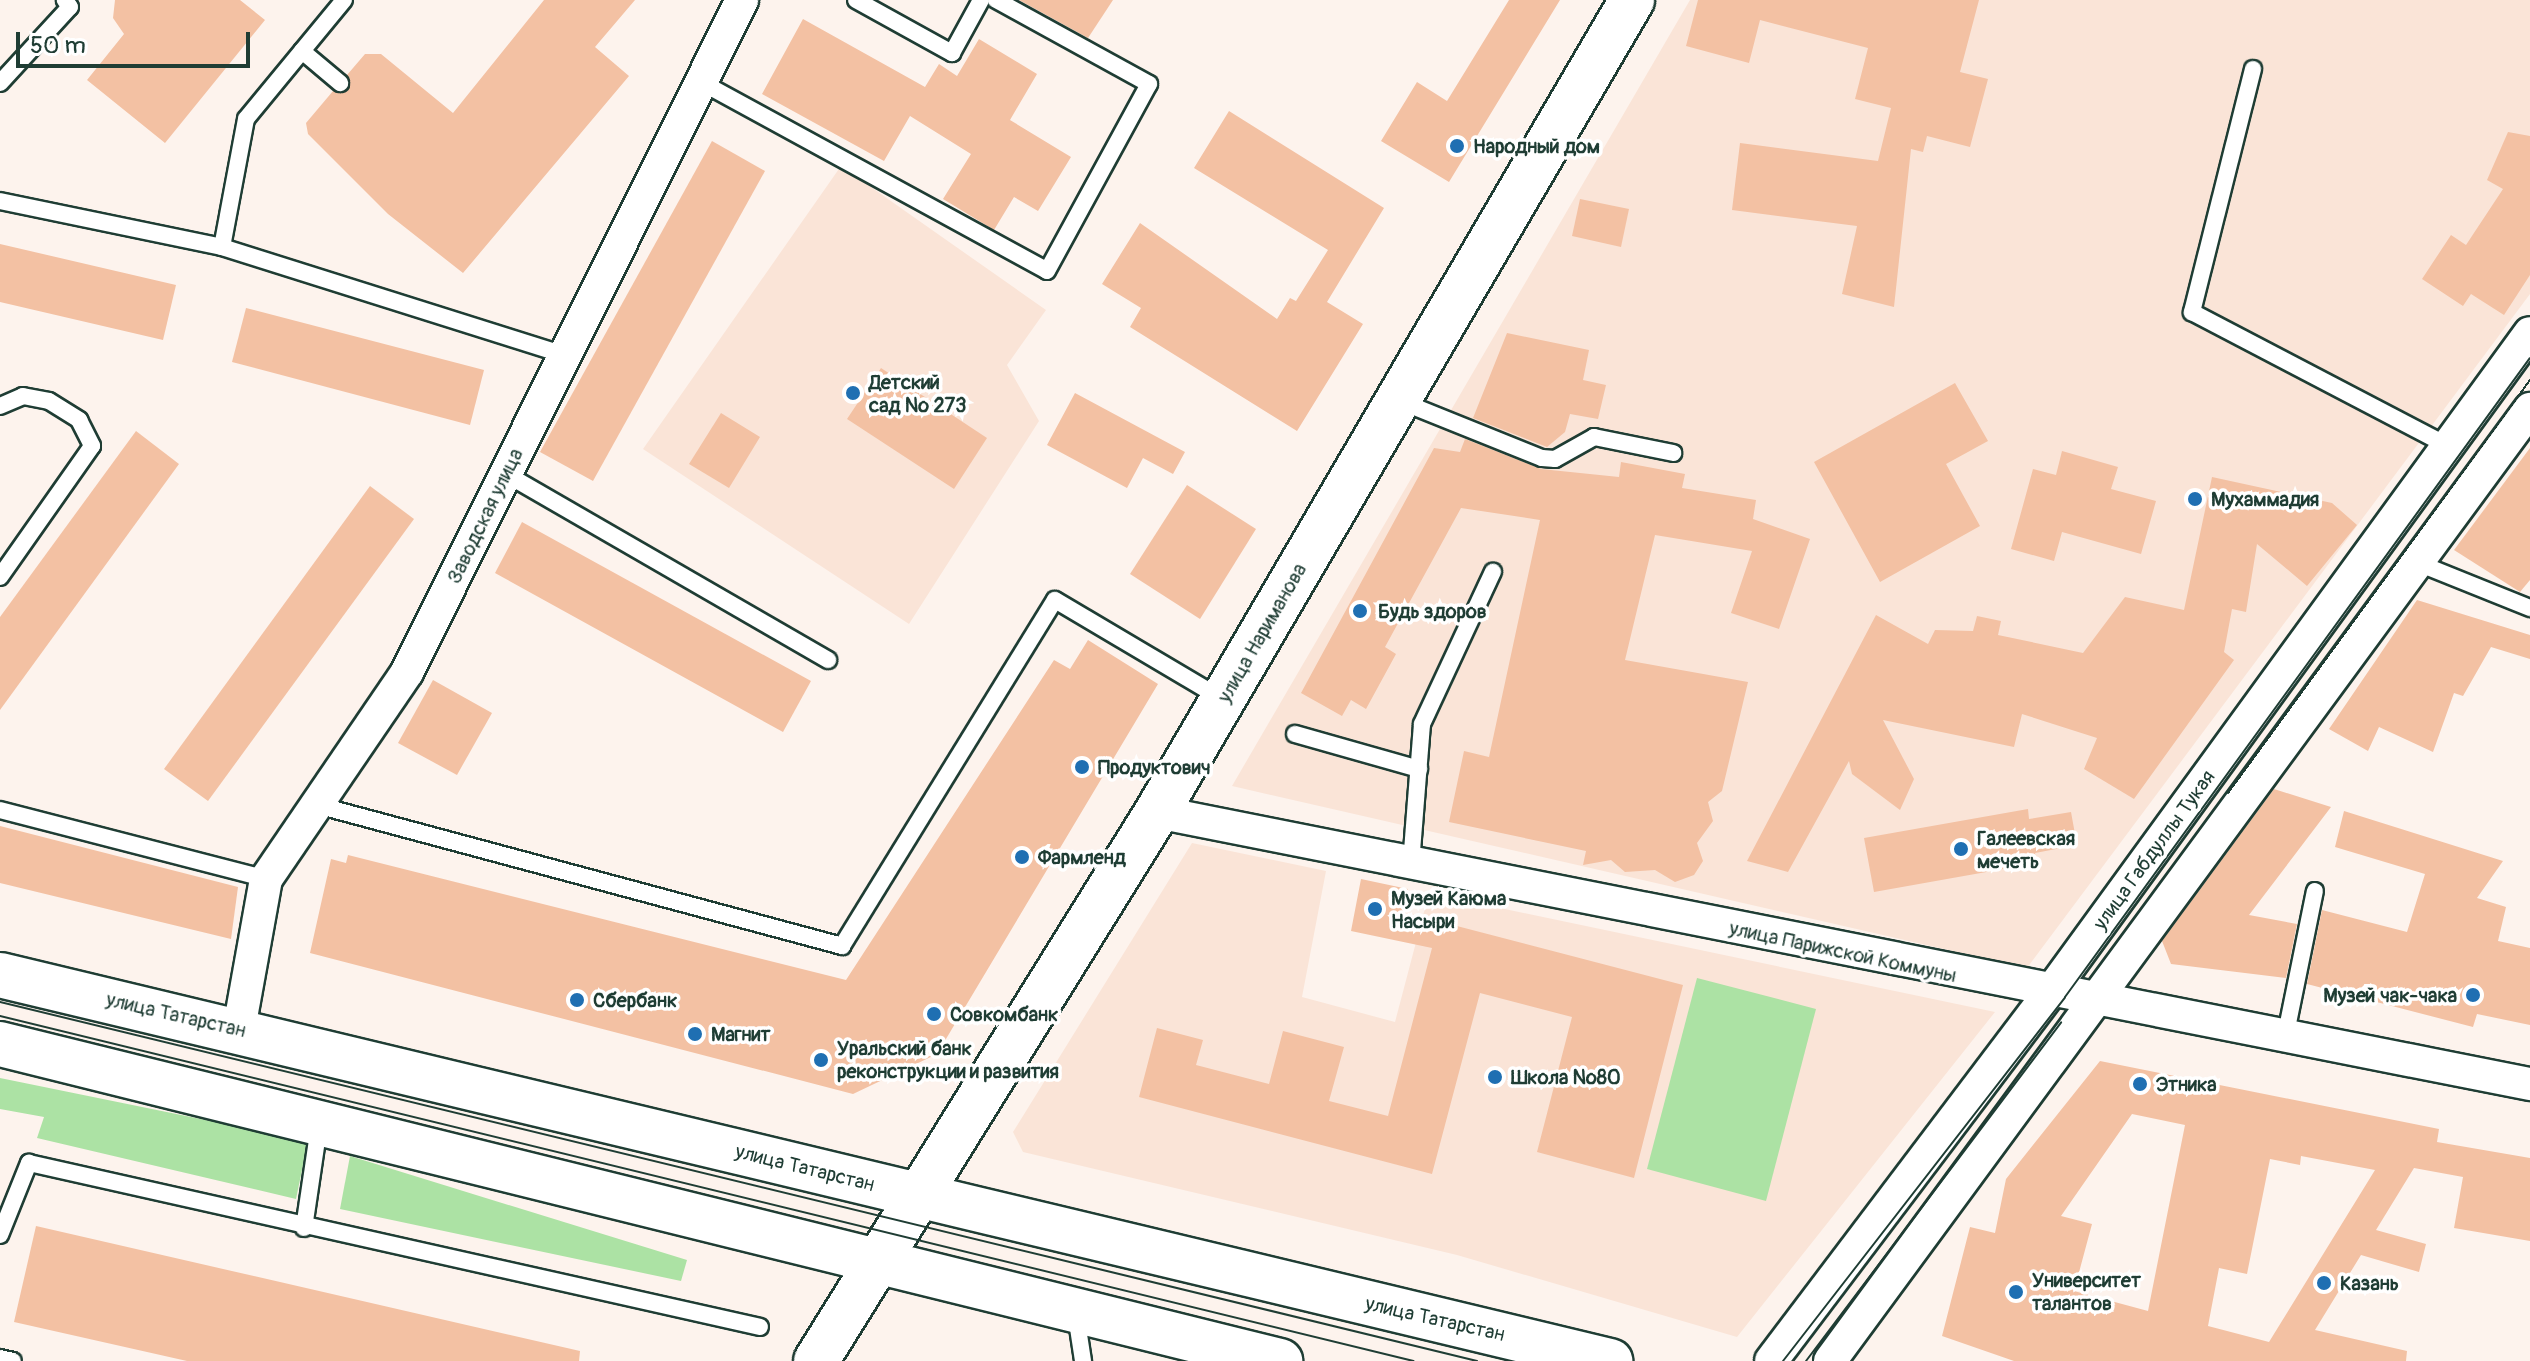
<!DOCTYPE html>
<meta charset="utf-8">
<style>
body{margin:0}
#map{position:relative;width:2530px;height:1361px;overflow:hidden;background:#fdf3ed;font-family:Pangolin,sans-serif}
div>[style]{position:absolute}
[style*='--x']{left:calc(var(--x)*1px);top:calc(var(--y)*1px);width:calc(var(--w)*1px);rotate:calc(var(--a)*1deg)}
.built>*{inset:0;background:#fae4d7}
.green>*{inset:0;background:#ace2a4}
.building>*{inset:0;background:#f3c1a3}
.roads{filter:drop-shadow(2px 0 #1f3d34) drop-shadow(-2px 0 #1f3d34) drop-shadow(0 2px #1f3d34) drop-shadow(0 -2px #1f3d34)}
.lane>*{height:16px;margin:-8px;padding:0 8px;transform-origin:8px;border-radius:8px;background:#fff}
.street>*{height:32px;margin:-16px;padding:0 16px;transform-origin:16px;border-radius:16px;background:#fff}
.secondary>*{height:44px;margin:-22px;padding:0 22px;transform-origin:22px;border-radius:22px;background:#fff}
.tram>*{height:2px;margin:-1px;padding:0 1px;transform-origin:1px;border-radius:1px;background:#1f3d34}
.dots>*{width:22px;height:22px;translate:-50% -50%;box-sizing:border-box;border:4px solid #fff;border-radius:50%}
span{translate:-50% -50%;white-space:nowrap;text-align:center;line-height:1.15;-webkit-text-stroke:7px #fff;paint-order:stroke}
.poi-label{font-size:20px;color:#1f3d34;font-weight:700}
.left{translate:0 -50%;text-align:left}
.right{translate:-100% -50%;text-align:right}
.street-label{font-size:20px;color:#1f3d34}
.scale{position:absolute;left:16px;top:32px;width:234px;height:36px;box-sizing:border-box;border:4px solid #1f3d34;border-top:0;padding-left:10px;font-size:24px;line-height:28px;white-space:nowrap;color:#1f3d34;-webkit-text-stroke:6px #fff;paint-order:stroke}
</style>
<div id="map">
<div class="built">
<i style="clip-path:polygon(1690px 0,2530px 0,2530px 294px,2027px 968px,1232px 786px)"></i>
<i style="clip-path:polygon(841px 166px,1046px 310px,1007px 365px,1039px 421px,909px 624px,643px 449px)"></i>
<i style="clip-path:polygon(1192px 843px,1326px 871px,1302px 997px,1395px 1022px,1429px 893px,1995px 1012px,1737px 1337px,1457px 1255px,1023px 1152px,1013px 1132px)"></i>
</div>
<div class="green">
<i style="clip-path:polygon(1697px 978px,1816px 1009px,1766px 1201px,1647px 1169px)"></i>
<i style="clip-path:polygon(0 1078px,308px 1141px,296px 1199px,37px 1138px,44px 1117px,0 1109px)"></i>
<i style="clip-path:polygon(350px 1156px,687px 1260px,681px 1281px,340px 1209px)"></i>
</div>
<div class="building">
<i style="clip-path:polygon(115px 0,240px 0,265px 20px,165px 143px,87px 80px,124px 34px,113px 18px)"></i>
<i style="clip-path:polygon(544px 0,635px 0,595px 47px,629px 76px,463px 273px,388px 214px,308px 134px,306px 123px,333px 91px,348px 91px,347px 75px,365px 54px,381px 54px,453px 113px)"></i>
<i style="clip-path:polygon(1019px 0,1113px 0,1088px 38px)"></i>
<i style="clip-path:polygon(1509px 0,1560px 0,1449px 182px,1381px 141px,1417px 82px,1447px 101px)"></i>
<i style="clip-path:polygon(1698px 0,1979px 0,1960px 72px,1988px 79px,1970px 147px,1927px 136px,1923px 152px,1911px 149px,1894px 307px,1842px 294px,1857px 226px,1732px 210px,1740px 143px,1878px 161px,1891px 108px,1855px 99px,1868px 48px,1760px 20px,1749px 63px,1686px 46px)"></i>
<i style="clip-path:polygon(803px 19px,925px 87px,939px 64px,957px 76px,979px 39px,1037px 74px,1010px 120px,1071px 157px,1038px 211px,1014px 197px,994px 230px,943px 199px,971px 154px,910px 116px,884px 161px,762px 94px)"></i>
<i style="clip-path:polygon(1229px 111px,1384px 208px,1327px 302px,1363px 324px,1297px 431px,1130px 327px,1141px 308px,1102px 284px,1140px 223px,1277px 319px,1290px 298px,1296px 301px,1328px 250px,1194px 168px)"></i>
<i style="clip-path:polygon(2508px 132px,2530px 136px,2530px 275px,2504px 315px,2471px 294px,2463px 306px,2422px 279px,2451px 235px,2466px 245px,2503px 189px,2487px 180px)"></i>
<i style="clip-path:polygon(712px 141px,765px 171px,593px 481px,540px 452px)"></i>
<i style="clip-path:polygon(1580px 199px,1629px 209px,1621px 247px,1572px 236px)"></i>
<i style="clip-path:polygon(0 244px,176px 285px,163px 340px,0 302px)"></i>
<i style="clip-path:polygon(246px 308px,484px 370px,470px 425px,232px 362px)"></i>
<i style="clip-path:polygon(1507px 333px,1589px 350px,1583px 380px,1606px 385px,1598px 419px,1570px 414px,1565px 432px,1547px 447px,1473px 418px)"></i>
<i style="clip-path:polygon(881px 368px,987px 438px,954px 489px,847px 419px)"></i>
<i style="clip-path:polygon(1955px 383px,1988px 441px,1946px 464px,1980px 526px,1880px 582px,1814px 462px)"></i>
<i style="clip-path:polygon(1075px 393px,1185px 452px,1173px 474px,1143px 458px,1127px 488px,1047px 445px)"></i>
<i style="clip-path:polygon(721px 413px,760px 437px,729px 488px,689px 464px)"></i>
<i style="clip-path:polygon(136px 431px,179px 464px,0 710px,0 617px)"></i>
<i style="clip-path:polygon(1465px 439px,1541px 469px,1619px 477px,1621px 462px,1685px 474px,1682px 488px,1756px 500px,1753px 519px,1810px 539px,1779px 629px,1731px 613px,1752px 551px,1655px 535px,1625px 660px,1748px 682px,1722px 791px,1708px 802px,1713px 821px,1697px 843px,1703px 861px,1694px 875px,1675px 882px,1655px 870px,1625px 872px,1611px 860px,1583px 865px,1586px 851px,1449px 822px,1464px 751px,1489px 757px,1540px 520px,1461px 508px,1385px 647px,1396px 654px,1366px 709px,1351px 700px,1342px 716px,1301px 693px,1434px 448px,1460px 452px)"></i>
<i style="clip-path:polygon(2530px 448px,2530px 580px,2520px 592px,2454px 550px)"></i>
<i style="clip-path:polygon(2062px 451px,2118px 467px,2111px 489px,2156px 501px,2141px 554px,2062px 532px,2054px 561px,2011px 549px,2033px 469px,2056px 475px)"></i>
<i style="clip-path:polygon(2212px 477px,2332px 503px,2357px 525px,2307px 586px,2257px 544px,2246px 612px,2232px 609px,2224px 652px,2234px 660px,2134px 799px,2084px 769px,2097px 738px,2022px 714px,2014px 747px,1883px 720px,1914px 779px,1900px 810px,1852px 774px,1849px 761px,1788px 872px,1747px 861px,1876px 615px,1928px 644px,1935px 630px,1973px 631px,1977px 616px,2001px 621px,1998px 635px,2083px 653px,2125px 597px,2184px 610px)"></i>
<i style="clip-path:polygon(1187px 485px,1256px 529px,1200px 619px,1130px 574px)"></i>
<i style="clip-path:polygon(370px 486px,414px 519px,208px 801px,164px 769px)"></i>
<i style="clip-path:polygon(522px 522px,811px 681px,783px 732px,495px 573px)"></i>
<i style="clip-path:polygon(2417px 600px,2530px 635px,2530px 659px,2491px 647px,2463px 696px,2454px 693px,2433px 752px,2379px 727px,2368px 751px,2329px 729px)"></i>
<i style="clip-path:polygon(1088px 640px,1158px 684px,937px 1054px,853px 1094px,310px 953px,331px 859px,346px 863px,348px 855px,846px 980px,1054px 660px,1070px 669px)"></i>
<i style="clip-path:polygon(433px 680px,492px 713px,457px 775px,398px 743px)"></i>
<i style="clip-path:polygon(2274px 789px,2331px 807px,2249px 915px,2297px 924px,2286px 978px,2171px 964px,2162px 941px)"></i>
<i style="clip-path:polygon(2028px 809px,2029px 819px,2071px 812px,2077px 845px,2035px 853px,2037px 863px,1874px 892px,1864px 838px)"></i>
<i style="clip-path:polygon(2344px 811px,2503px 861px,2477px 898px,2506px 907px,2498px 941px,2530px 948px,2530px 1025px,2477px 1014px,2473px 1027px,2307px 984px,2322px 910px,2407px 932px,2425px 874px,2335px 847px)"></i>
<i style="clip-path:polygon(0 826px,238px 887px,231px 939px,0 883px)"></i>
<i style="clip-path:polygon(1361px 879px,1408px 889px,1403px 912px,1683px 985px,1634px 1178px,1537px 1152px,1572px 1017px,1480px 993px,1432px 1174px,1139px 1097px,1157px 1028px,1203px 1040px,1196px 1065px,1269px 1084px,1283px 1031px,1344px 1047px,1329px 1101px,1388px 1116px,1432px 948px,1351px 931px)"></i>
<i style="clip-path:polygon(evenodd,2100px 1061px,2439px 1129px,2437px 1142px,2530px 1158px,2530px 1241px,2454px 1228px,2463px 1177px,2414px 1168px,2376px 1230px,2426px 1244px,2419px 1272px,2361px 1255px,2315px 1330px,2407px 1351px,2406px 1361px,2014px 1361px,1942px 1336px,1970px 1227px,1995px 1233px,2006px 1179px,2100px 1061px,2132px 1114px,2185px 1125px,2148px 1311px,2074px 1291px,2092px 1224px,2061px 1216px,2132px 1114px,2100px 1061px,2301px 1156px,2375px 1170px,2269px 1342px,2208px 1326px,2219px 1268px,2247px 1274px,2270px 1159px,2300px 1165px,2301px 1156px)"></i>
<i style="clip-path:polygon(36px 1226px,580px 1351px,579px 1361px,187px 1361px,14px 1322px)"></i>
</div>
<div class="roads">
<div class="lane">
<i style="--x:344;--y:0;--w:154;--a:129.5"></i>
<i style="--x:246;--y:119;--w:130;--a:100.6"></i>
<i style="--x:222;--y:247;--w:360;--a:17.5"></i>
<i style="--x:856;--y:0;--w:110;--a:28.9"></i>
<i style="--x:952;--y:53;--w:60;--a:-61.3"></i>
<i style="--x:302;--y:51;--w:50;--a:40.1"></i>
<i style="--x:2253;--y:69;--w:251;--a:104.1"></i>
<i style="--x:2192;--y:312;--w:289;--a:27.6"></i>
<i style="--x:701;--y:82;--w:394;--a:28.6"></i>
<i style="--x:1047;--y:271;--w:213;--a:-61.4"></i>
<i style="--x:1149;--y:84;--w:175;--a:-151.2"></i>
<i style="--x:0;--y:83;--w:103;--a:-47.4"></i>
<i style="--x:70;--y:7;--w:9;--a:-126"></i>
<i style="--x:0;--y:201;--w:227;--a:11.7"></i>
<i style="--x:1400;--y:401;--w:153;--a:21.9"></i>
<i style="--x:1542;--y:458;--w:13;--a:4"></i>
<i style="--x:1555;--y:459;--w:45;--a:-29.4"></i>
<i style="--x:1594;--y:437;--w:81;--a:11.4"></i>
<i style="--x:0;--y:406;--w:25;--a:-23"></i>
<i style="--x:23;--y:396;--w:26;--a:11"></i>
<i style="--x:49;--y:401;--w:36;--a:32"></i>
<i style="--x:79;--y:420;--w:29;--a:63"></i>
<i style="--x:92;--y:446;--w:160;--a:125.1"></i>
<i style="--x:506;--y:474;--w:372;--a:30"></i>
<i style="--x:2418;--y:563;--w:121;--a:21.9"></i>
<i style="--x:1295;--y:734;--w:129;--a:15.8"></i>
<i style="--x:317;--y:805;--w:544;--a:15.03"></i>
<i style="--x:842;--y:946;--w:406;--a:-58.4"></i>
<i style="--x:1055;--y:600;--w:193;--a:30.6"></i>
<i style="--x:0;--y:810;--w:275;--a:14.5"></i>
<i style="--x:1411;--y:864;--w:140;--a:-85.5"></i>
<i style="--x:1422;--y:724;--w:168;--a:-65"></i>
<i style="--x:2285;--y:1038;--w:150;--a:-78.5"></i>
<i style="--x:304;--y:1228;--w:102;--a:-81.6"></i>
<i style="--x:0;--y:1235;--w:78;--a:-68.1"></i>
<i style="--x:29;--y:1163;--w:749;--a:12.64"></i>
<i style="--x:1076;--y:1315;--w:47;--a:81.3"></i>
<i style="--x:0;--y:1358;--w:13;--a:13"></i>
</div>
<div class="street">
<i style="--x:1157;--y:812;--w:1400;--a:11.21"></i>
<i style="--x:239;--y:1029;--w:152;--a:-79.8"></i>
<i style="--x:266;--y:879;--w:250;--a:-55.7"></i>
<i style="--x:407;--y:672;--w:751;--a:-63.5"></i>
<i style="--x:1771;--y:1361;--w:460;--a:-52.9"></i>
<i style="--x:2049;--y:994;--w:817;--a:-53.96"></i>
<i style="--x:1830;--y:1361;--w:1182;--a:-53.67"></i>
</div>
<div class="secondary">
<i style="--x:0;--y:975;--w:1656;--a:13.48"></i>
<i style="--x:0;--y:1044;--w:1319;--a:13.91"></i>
<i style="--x:816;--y:1361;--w:646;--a:-58.15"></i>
<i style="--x:1157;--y:812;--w:941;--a:-59.67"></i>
</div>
</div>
<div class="tram">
<i style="--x:2228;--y:793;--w:512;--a:-53.82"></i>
<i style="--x:0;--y:1002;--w:1520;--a:13.66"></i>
<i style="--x:0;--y:1016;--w:1455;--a:13.72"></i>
<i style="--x:1783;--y:1361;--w:460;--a:-52.2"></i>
<i style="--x:2065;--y:997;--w:790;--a:-53.96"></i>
<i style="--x:1806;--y:1361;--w:424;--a:-53"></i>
</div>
<div class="dots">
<i style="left:1457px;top:146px;background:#1f6fb2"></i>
<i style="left:853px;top:393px;background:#1f6fb2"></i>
<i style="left:2195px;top:499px;background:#1f6fb2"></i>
<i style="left:1360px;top:611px;background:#1f6fb2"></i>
<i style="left:1082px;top:767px;background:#1f6fb2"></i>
<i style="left:1961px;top:849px;background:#1f6fb2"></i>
<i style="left:1022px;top:857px;background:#1f6fb2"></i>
<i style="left:1375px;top:909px;background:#1f6fb2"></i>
<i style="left:2473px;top:995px;background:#1f6fb2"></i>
<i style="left:577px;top:1000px;background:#1f6fb2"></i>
<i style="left:934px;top:1014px;background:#1f6fb2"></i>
<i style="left:695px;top:1034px;background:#1f6fb2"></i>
<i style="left:821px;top:1060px;background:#1f6fb2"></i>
<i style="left:1495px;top:1077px;background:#1f6fb2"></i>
<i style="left:2140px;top:1084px;background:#1f6fb2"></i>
<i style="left:2324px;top:1283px;background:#1f6fb2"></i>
<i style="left:2016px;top:1292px;background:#1f6fb2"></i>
</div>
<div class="poi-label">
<span class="left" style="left:1473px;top:146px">Народный дом</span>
<span class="left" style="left:869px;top:394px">Детский<br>сад № 273</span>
<span class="left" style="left:2211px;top:499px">Мухаммадия</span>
<span class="left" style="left:1378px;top:611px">Будь здоров</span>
<span class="left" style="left:1098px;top:767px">Продуктович</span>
<span class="left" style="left:1977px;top:850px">Галеевская<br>мечеть</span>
<span class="left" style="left:1038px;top:857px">Фармленд</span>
<span class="left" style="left:1391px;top:910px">Музей Каюма<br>Насыри</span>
<span class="right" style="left:2457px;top:995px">Музей чак-чака</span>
<span class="left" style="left:593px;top:1000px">Сбербанк</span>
<span class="left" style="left:950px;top:1014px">Совкомбанк</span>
<span class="left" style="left:711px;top:1034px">Магнит</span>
<span class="left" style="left:837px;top:1060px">Уральский банк<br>реконструкции и развития</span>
<span class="left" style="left:1511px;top:1077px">Школа №80</span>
<span class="left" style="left:2156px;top:1084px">Этника</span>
<span class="left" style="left:2032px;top:1292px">Университет<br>талантов</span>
<span class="left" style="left:2340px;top:1283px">Казань</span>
</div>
<div class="street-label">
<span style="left:485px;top:516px;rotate:-64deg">Заводская улица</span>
<span style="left:1262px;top:633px;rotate:-60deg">улица Нариманова</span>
<span style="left:2154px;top:850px;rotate:-54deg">улица Габдуллы Тукая</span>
<span style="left:1843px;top:952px;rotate:12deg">улица Парижской Коммуны</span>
<span style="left:176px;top:1015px;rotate:13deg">улица Татарстан</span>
<span style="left:805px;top:1168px;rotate:14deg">улица Татарстан</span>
<span style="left:1435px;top:1319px;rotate:13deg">улица Татарстан</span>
</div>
<div class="scale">50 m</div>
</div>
